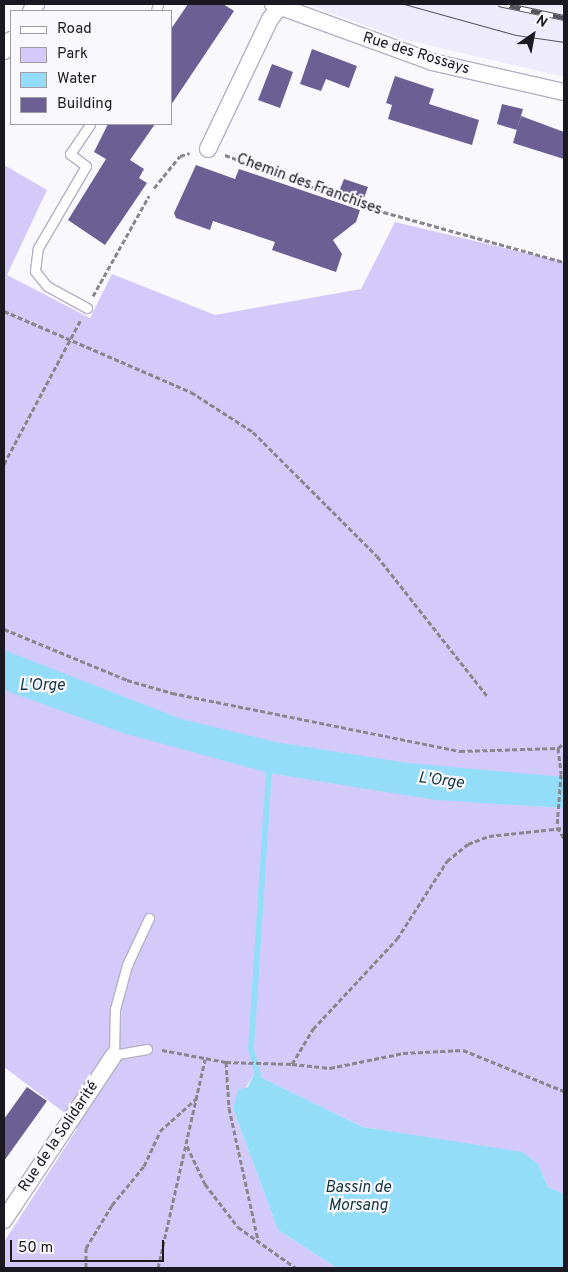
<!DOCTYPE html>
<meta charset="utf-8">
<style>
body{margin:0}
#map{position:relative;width:568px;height:1272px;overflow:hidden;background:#f9f8fd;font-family:Overpass,sans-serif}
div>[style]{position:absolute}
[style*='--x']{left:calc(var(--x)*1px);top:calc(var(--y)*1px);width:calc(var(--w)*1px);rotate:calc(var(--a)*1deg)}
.built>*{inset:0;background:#eeebfd}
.green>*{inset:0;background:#d4cafa}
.water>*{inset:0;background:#93ddf9}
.stream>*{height:6px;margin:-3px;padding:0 3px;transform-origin:3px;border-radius:3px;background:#93ddf9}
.building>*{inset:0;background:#6b5f94}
.path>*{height:3px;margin-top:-1.5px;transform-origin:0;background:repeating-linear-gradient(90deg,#88868d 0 5px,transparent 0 7.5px)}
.roads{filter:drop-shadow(1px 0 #b4b0c5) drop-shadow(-1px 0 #b4b0c5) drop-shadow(0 1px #b4b0c5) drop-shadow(0 -1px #b4b0c5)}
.lane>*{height:9px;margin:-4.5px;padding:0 4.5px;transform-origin:4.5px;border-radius:4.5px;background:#fff}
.street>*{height:16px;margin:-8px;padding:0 8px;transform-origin:8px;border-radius:8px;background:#fff}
.tram>*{height:1px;margin:-0.5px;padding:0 0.5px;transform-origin:0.5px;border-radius:0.5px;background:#55535b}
.rail>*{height:5.5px;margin-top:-2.75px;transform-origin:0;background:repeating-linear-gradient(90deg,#f9f8fd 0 11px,#55535b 0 22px);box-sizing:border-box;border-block:1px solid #55535b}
span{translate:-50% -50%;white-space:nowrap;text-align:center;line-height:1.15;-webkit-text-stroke:4.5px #f9f8fd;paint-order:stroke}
.street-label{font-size:15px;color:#1a1820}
.water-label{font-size:16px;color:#133541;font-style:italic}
.frame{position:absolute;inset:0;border:5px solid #1a1820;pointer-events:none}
.legend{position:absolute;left:10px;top:10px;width:162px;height:115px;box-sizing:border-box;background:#f9f8fd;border:1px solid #a09ea5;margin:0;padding:6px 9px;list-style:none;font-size:15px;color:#1a1820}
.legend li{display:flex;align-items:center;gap:10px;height:25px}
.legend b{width:25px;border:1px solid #a09ea5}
.north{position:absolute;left:508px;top:10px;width:50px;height:50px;-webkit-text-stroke:4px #f9f8fd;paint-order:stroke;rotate:33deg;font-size:14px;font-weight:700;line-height:20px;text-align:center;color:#1a1820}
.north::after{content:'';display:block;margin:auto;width:18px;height:22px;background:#1a1820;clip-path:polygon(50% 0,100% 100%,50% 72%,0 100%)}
.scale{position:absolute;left:10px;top:1240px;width:154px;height:22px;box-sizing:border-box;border:2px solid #1a1820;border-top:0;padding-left:6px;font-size:15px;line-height:18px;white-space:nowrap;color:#1a1820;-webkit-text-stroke:4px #f9f8fd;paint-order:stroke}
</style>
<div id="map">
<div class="built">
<i style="clip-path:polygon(306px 4px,564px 4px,564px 77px,403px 39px)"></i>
</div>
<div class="green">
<i style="clip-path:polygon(4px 165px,47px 190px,7px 275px,90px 318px,112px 274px,215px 315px,361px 289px,395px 222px,564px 262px,564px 777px,532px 776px,436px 799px,564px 808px,564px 1194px,548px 1187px,538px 1164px,484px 1147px,363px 1127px,254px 1074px,233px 1109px,278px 1230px,337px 1268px,4px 1268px,4px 1242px,77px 1129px,70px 1117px,4px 1067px)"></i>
</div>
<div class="water">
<i style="clip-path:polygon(4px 650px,181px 719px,275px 742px,408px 763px,564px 777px,564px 808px,436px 800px,348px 786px,269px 773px,123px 733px,4px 690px)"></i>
<i style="clip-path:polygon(254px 1074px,363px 1127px,522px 1152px,538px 1164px,548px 1187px,564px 1194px,564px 1268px,337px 1268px,278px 1230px,233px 1109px,238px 1090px,248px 1087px)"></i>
</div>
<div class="stream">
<i style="--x:258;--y:1075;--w:27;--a:-105"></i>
<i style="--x:251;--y:1049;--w:277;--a:-86.3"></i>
</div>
<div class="building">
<i style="clip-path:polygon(188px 4px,223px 4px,234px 11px,171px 105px,171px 29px)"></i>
<i style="clip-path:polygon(312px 49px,357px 66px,349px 88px,326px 79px,321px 91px,300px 84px)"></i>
<i style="clip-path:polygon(272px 64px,293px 72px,280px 108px,258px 100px)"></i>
<i style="clip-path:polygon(395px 76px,434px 89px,429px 104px,479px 120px,472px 145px,388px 119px,392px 105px,386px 103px)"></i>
<i style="clip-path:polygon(502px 104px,523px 109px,517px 130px,497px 124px)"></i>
<i style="clip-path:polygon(521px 116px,564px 132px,564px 159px,513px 143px)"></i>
<i style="clip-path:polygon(108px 124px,155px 124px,130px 160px,144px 169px,139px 178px,147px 183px,105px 245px,68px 220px,106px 159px,94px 152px)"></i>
<i style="clip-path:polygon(196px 165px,235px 179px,239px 169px,360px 210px,356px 222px,333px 240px,342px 254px,336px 272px,272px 250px,275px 242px,213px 221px,210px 230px,176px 218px,174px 213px)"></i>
<i style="clip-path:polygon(344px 179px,368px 187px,360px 209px,338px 194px)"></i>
<i style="clip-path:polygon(27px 1087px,47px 1101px,4px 1161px,4px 1119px)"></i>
</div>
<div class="path">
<i style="--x:225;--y:155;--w:153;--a:20.2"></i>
<i style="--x:369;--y:208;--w:202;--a:15.5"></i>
<i style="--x:154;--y:188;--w:41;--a:-50.9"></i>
<i style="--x:180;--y:156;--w:10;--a:-17"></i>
<i style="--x:93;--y:296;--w:115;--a:-60.8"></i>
<i style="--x:4;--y:311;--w:204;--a:23.4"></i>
<i style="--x:191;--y:392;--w:74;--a:32.8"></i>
<i style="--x:253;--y:432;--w:175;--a:45"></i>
<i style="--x:377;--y:556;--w:178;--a:51.8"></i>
<i style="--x:4;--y:464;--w:164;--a:-62"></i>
<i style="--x:4;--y:629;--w:133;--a:22.5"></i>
<i style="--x:127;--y:680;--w:47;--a:16.1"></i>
<i style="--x:172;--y:693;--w:294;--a:11.4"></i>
<i style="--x:460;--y:751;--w:98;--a:-1.8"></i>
<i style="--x:558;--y:748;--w:26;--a:83"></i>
<i style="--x:561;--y:774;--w:53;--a:94.3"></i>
<i style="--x:557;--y:827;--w:13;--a:58"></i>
<i style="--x:558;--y:748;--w:8;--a:-40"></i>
<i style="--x:162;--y:1050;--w:65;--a:10.6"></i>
<i style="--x:226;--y:1062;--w:66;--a:1.7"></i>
<i style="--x:292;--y:1064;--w:41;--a:-59"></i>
<i style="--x:313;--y:1029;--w:123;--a:-47"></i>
<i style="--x:397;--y:939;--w:93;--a:-57.3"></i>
<i style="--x:447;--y:861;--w:27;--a:-39"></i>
<i style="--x:468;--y:844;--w:22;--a:-21"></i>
<i style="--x:489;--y:836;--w:75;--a:-6.1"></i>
<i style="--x:226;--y:1062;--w:46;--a:86.3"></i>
<i style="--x:229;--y:1108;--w:135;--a:77.6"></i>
<i style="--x:292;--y:1064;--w:38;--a:6"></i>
<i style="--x:330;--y:1068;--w:75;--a:-11.6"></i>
<i style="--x:403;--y:1053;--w:60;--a:-2.9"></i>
<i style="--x:463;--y:1050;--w:109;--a:22.1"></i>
<i style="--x:187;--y:1146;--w:42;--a:64.7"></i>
<i style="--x:205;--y:1184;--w:54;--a:52.5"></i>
<i style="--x:238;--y:1227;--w:71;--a:35.3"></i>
<i style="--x:86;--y:1268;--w:20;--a:-90"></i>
<i style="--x:86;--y:1248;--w:50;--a:-58.8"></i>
<i style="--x:112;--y:1205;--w:50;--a:-50.6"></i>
<i style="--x:144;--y:1166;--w:38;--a:-65"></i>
<i style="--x:160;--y:1131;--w:50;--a:-41.7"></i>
<i style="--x:158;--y:1268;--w:214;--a:-77.3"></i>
</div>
<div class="roads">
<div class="lane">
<i style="--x:156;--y:11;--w:7;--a:-74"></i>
<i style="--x:87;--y:308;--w:46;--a:-151.2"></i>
<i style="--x:47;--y:286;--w:19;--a:-129"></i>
<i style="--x:35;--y:271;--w:23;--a:-83"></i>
<i style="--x:38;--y:248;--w:95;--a:-59.7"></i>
<i style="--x:86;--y:166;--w:20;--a:-143"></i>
<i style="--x:70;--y:154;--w:36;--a:-56"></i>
<i style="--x:147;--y:1049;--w:34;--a:170"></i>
<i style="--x:114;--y:1055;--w:46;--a:-88.8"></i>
<i style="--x:115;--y:1009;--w:46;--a:-74.7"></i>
<i style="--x:127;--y:965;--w:52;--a:-64.9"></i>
</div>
<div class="street">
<i style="--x:273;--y:4;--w:169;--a:20"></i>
<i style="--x:432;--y:62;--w:135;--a:12.8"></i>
<i style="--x:31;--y:11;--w:9;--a:-54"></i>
<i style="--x:4;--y:51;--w:13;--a:-58"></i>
<i style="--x:208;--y:149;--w:144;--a:-64.5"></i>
<i style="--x:270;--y:19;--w:19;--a:-51"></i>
<i style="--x:4;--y:1220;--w:198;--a:-56.3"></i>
</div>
</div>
<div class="tram">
<i style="--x:404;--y:4;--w:116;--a:15.5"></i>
<i style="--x:516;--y:35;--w:49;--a:8.3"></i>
</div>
<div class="rail">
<i style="--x:499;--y:4;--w:66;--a:12.2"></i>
</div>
<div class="street-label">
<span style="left:416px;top:54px;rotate:17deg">Rue des Rossays</span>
<span style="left:309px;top:185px;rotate:20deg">Chemin des Franchises</span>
<span style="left:59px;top:1137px;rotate:-56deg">Rue de la Solidarité</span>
</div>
<div class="water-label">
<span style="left:42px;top:686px">L'Orge</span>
<span style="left:441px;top:781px;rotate:7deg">L'Orge</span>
<span style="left:358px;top:1197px">Bassin de<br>Morsang</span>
</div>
<div class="frame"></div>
<ul class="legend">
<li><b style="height:6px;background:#fff"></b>Road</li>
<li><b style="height:14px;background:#d4cafa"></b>Park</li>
<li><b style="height:14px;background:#93ddf9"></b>Water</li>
<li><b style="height:14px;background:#6b5f94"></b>Building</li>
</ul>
<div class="north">N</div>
<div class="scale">50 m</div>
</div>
